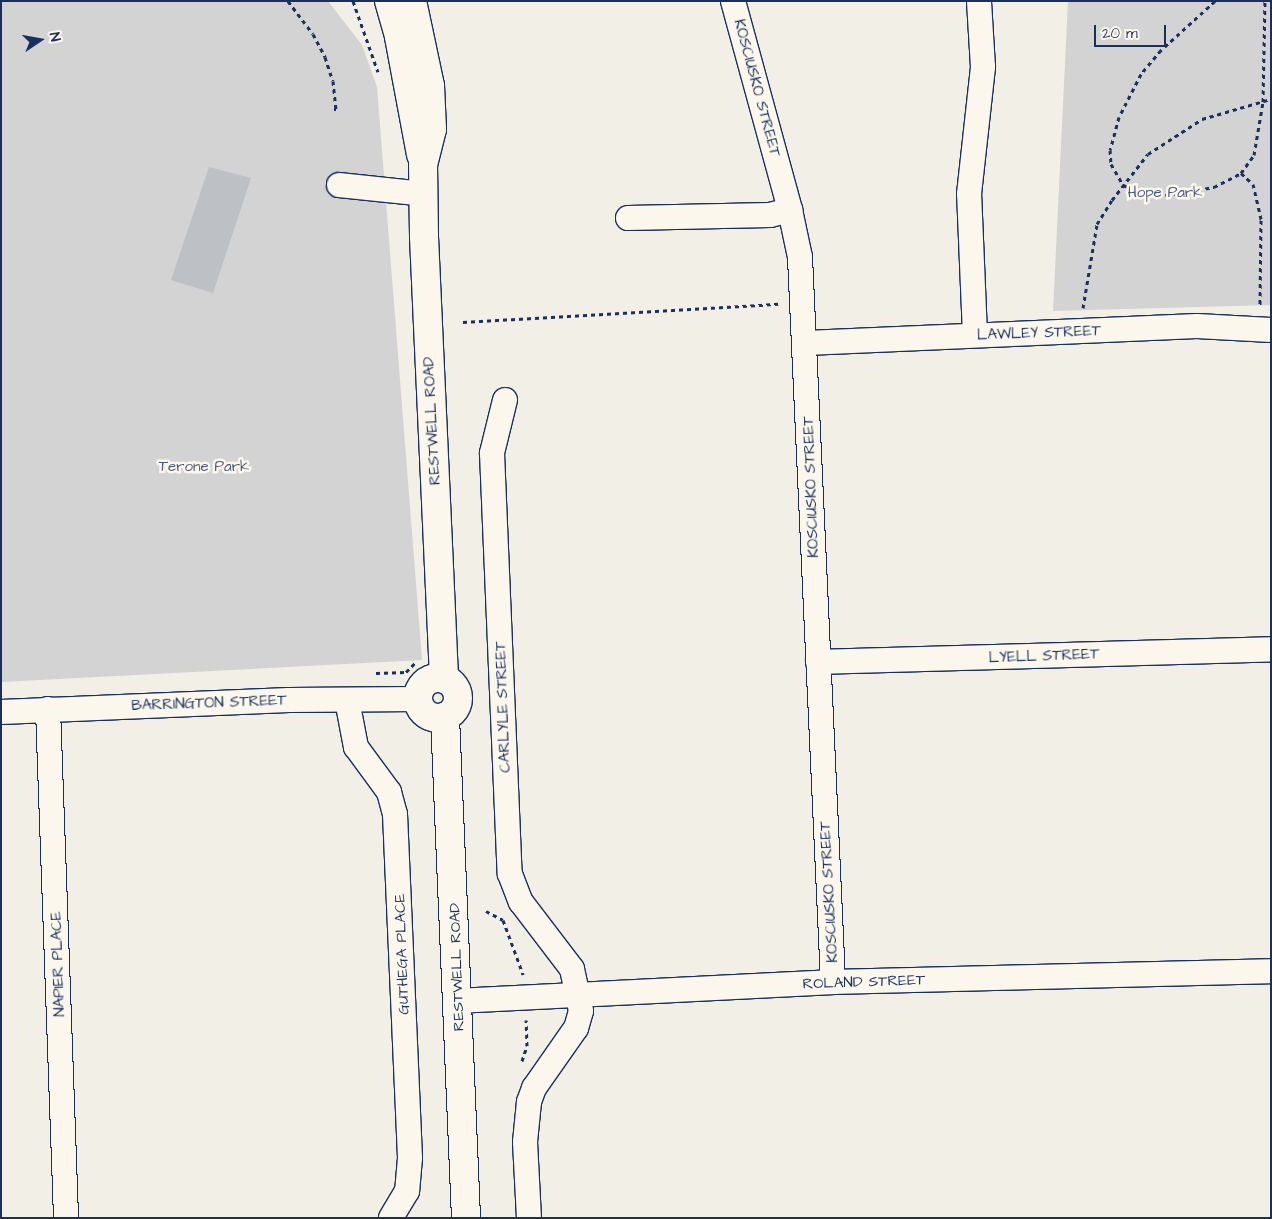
<!DOCTYPE html>
<style>
body{margin:0}
#map{position:relative;width:1272px;height:1219px;overflow:hidden;background:#f2efe6;font-family:"Architects Daughter",sans-serif}
div>[style]{position:absolute}
[style*='--x']{left:calc(var(--x)*1px);top:calc(var(--y)*1px);width:calc(var(--w)*1px);rotate:calc(var(--a)*1deg)}
.green>*{inset:0;background:#d2d3d2}
.building>*{inset:0;background:#bdc0c4}
.path>*{height:3px;margin-top:-1.5px;transform-origin:0;background:repeating-linear-gradient(90deg,#1b2f5e 0 4px,transparent 0 8px)}
.roads{filter:drop-shadow(1px 0 #1b2f5e) drop-shadow(-1px 0 #1b2f5e) drop-shadow(0 1px #1b2f5e) drop-shadow(0 -1px #1b2f5e)}
.minor>*{height:24px;margin:-12px;padding:0 12px;transform-origin:12px;border-radius:12px;background:#fbf7ec}
.major>*{height:28px;margin:-14px;padding:0 14px;transform-origin:14px;border-radius:14px;background:#fbf7ec}
.major>.ring{margin:-14px;padding:0;box-sizing:content-box;background:none;border:28px solid #fbf7ec;border-radius:50%}
span{translate:-50% -50%;white-space:nowrap;text-align:center;line-height:1.15;-webkit-text-stroke:5px #fbf7ec;paint-order:stroke}
.street-label{font-size:15px;color:#1b2f5e}
.park-label{font-size:15px;color:#49587b}
.frame{position:absolute;inset:0;border:2px solid #1b2f5e;pointer-events:none}
.north{position:absolute;left:15px;top:15px;width:50px;height:50px;-webkit-text-stroke:4px #fbf7ec;paint-order:stroke;rotate:78deg;font-size:14px;font-weight:700;line-height:20px;text-align:center;color:#1b2f5e}
.north::after{content:'';display:block;margin:auto;width:18px;height:22px;background:#1b2f5e;clip-path:polygon(50% 0,100% 100%,50% 72%,0 100%)}
.scale{position:absolute;left:1094px;top:25px;width:72px;height:22px;box-sizing:border-box;border:2px solid #1b2f5e;border-top:0;padding-left:6px;font-size:15px;line-height:18px;white-space:nowrap;color:#1b2f5e;-webkit-text-stroke:4px #fbf7ec;paint-order:stroke}
</style>
<div id="map">
<div class="green">
<i style="clip-path:polygon(1px 1px,328px 1px,362px 45px,377px 87px,422px 660px,1px 682px)"></i>
<i style="clip-path:polygon(1068px 1px,1271px 1px,1271px 305px,1053px 311px)"></i>
</div>
<div class="building">
<i style="clip-path:polygon(209px 167px,251px 178px,213px 293px,171px 280px)"></i>
</div>
<div class="path">
<i style="--x:288;--y:1;--w:41;--a:52.9"></i>
<i style="--x:313;--y:34;--w:26;--a:62"></i>
<i style="--x:325;--y:57;--w:25;--a:72"></i>
<i style="--x:333;--y:81;--w:28;--a:84"></i>
<i style="--x:336;--y:109;--w:2;--a:180"></i>
<i style="--x:353;--y:1;--w:75;--a:70.6"></i>
<i style="--x:1215;--y:1;--w:73;--a:137.8"></i>
<i style="--x:1161;--y:50;--w:31;--a:130"></i>
<i style="--x:1141;--y:74;--w:48;--a:117.1"></i>
<i style="--x:1119;--y:117;--w:34;--a:105"></i>
<i style="--x:1110;--y:150;--w:14;--a:86"></i>
<i style="--x:1111;--y:164;--w:24;--a:60"></i>
<i style="--x:1123;--y:185;--w:19;--a:21"></i>
<i style="--x:1141;--y:192;--w:25;--a:7"></i>
<i style="--x:1166;--y:195;--w:49;--a:-9.5"></i>
<i style="--x:1214;--y:187;--w:30;--a:-27"></i>
<i style="--x:1241;--y:173;--w:22;--a:-54"></i>
<i style="--x:1254;--y:155;--w:54;--a:-80.4"></i>
<i style="--x:1263;--y:102;--w:101;--a:-88.9"></i>
<i style="--x:1241;--y:173;--w:16;--a:43"></i>
<i style="--x:1253;--y:184;--w:37;--a:77"></i>
<i style="--x:1261;--y:220;--w:87;--a:90.7"></i>
<i style="--x:1083;--y:308;--w:85;--a:-80.5"></i>
<i style="--x:1097;--y:224;--w:28;--a:-58"></i>
<i style="--x:1112;--y:200;--w:58;--a:-52"></i>
<i style="--x:1148;--y:154;--w:64;--a:-32.9"></i>
<i style="--x:1202;--y:119;--w:72;--a:-16.2"></i>
<i style="--x:463;--y:322;--w:316;--a:-3.3"></i>
<i style="--x:376;--y:673;--w:30;--a:-2"></i>
<i style="--x:406;--y:672;--w:13;--a:-45"></i>
<i style="--x:486;--y:911;--w:19;--a:28"></i>
<i style="--x:503;--y:920;--w:58;--a:69.7"></i>
<i style="--x:522;--y:1061;--w:16;--a:-72"></i>
<i style="--x:527;--y:1046;--w:26;--a:-92"></i>
</div>
<div class="roads">
<div class="minor">
<i style="--x:733;--y:1;--w:217;--a:74.7"></i>
<i style="--x:790;--y:210;--w:48;--a:78"></i>
<i style="--x:800;--y:257;--w:726;--a:87.39"></i>
<i style="--x:339;--y:185;--w:85;--a:6"></i>
<i style="--x:628;--y:218;--w:142;--a:-1.2"></i>
<i style="--x:770;--y:215;--w:21;--a:-14"></i>
<i style="--x:975;--y:335;--w:141;--a:-92.4"></i>
<i style="--x:969;--y:194;--w:128;--a:-83.7"></i>
<i style="--x:983;--y:67;--w:66;--a:-93.5"></i>
<i style="--x:806;--y:343;--w:391;--a:-2.5"></i>
<i style="--x:1197;--y:326;--w:74;--a:3.1"></i>
<i style="--x:505;--y:400;--w:55;--a:103.8"></i>
<i style="--x:492;--y:453;--w:421;--a:87.6"></i>
<i style="--x:510;--y:874;--w:30;--a:69"></i>
<i style="--x:521;--y:902;--w:84;--a:52.7"></i>
<i style="--x:572;--y:969;--w:43;--a:77.9"></i>
<i style="--x:581;--y:1011;--w:18;--a:106"></i>
<i style="--x:576;--y:1028;--w:73;--a:125"></i>
<i style="--x:534;--y:1088;--w:15;--a:110"></i>
<i style="--x:529;--y:1102;--w:40;--a:95.7"></i>
<i style="--x:525;--y:1142;--w:76;--a:87"></i>
<i style="--x:818;--y:662;--w:453;--a:-1.6"></i>
<i style="--x:347;--y:700;--w:48;--a:79.2"></i>
<i style="--x:356;--y:747;--w:56;--a:53.7"></i>
<i style="--x:389;--y:792;--w:23;--a:75"></i>
<i style="--x:395;--y:814;--w:344;--a:87.5"></i>
<i style="--x:410;--y:1158;--w:33;--a:95"></i>
<i style="--x:407;--y:1191;--w:31;--a:121"></i>
<i style="--x:48;--y:709;--w:509;--a:87.97"></i>
<i style="--x:1;--y:712;--w:288;--a:-2.4"></i>
<i style="--x:289;--y:700;--w:129;--a:-0.4"></i>
<i style="--x:458;--y:1001;--w:375;--a:-2.9"></i>
<i style="--x:833;--y:982;--w:438;--a:-1.4"></i>
</div>
<div class="major">
<i style="--x:389;--y:1;--w:37;--a:74"></i>
<i style="--x:399;--y:37;--w:120;--a:79.4"></i>
<i style="--x:412;--y:1;--w:87;--a:78"></i>
<i style="--x:430;--y:86;--w:43;--a:87.3"></i>
<i style="--x:432;--y:129;--w:36;--a:104"></i>
<i style="--x:423;--y:164;--w:73;--a:89.2"></i>
<i style="--x:424;--y:237;--w:442;--a:87.4"></i>
<i class="ring" style="left:418px;top:678px;width:12px;height:12px"></i>
<i style="--x:445;--y:717;--w:501;--a:87.6"></i>
</div>
</div>
<div class="street-label">
<span style="left:757px;top:88px;rotate:75deg">KOSCIUSKO STREET</span>
<span style="left:1039px;top:333px;rotate:-2deg">LAWLEY STREET</span>
<span style="left:432px;top:421px;rotate:-93deg">RESTWELL ROAD</span>
<span style="left:811px;top:487px;rotate:-92deg">KOSCIUSKO STREET</span>
<span style="left:1044px;top:656px;rotate:-2deg">LYELL STREET</span>
<span style="left:209px;top:703px;rotate:-2deg">BARRINGTON STREET</span>
<span style="left:503px;top:707px;rotate:-92deg">CARLYLE STREET</span>
<span style="left:829px;top:892px;rotate:-93deg">KOSCIUSKO STREET</span>
<span style="left:402px;top:954px;rotate:-92deg">GUTHEGA PLACE</span>
<span style="left:58px;top:964px;rotate:-92deg">NAPIER PLACE</span>
<span style="left:457px;top:967px;rotate:-92deg">RESTWELL ROAD</span>
<span style="left:864px;top:982px;rotate:-2deg">ROLAND STREET</span>
</div>
<div class="park-label">
<span style="left:1165px;top:193px">Hope Park</span>
<span style="left:204px;top:467px">Terone Park</span>
</div>
<div class="frame"></div>
<div class="north">N</div>
<div class="scale">20 m</div>
</div>
